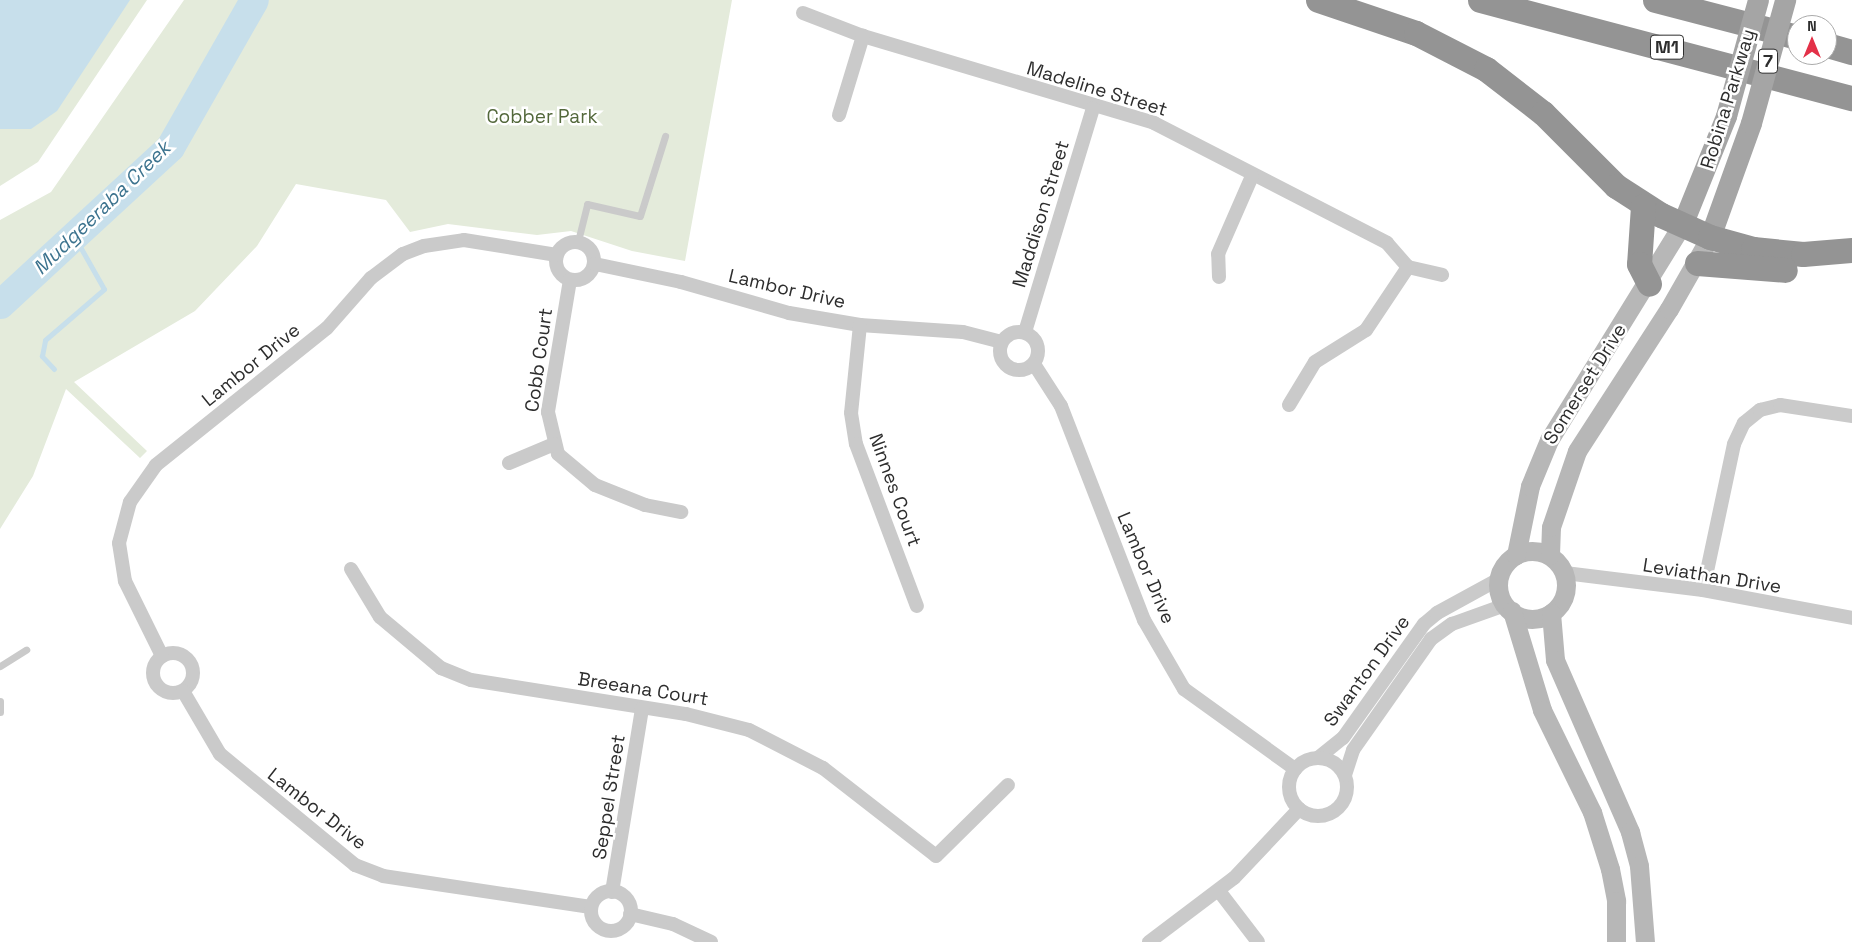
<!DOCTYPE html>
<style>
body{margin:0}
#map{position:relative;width:1852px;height:942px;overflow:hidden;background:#fff;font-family:"Space Grotesk",sans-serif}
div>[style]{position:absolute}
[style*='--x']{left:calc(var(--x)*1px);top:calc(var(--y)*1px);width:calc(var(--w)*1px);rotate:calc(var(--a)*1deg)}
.green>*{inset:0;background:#e4ebdb}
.water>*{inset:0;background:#c7dfeb}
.stream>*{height:5px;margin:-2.5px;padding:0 2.5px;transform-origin:2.5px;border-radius:2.5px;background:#c7dfeb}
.river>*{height:29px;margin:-14.5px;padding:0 14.5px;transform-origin:14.5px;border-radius:14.5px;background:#c7dfeb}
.service>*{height:7px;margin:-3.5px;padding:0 3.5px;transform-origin:3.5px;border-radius:3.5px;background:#cacaca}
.minor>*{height:14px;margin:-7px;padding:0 7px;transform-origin:7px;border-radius:7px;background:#cacaca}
.minor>.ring{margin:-7px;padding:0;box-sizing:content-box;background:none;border:14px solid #cacaca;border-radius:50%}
.secondary>*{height:19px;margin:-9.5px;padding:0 9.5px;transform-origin:9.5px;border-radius:9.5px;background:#b7b7b7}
.secondary>.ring{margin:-9.5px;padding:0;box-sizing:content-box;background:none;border:19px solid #b7b7b7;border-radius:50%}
.primary>*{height:21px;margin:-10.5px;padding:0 10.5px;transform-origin:10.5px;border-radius:10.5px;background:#a5a5a5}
.motorway>*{height:25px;margin:-12.5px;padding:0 12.5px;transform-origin:12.5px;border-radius:12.5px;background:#949494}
.primary-bridge>*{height:21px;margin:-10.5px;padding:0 10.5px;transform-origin:10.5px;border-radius:10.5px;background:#a5a5a5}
span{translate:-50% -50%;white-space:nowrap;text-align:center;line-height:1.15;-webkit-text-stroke:5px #fff;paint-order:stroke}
.shield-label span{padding:1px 4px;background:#fff;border:1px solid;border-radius:4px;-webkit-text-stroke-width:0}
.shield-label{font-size:18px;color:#2d2d2d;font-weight:700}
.street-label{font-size:19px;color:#2d2d2d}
.park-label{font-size:19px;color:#53683b}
.water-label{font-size:20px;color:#3c738e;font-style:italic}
.north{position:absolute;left:1787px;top:15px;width:50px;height:50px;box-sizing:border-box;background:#fff;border:1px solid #ababab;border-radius:50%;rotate:0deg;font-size:14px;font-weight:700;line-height:20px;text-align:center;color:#2d2d2d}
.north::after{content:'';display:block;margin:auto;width:18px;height:22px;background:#e33148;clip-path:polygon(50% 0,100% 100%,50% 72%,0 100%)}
</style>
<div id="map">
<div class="green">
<i style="clip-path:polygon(0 0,147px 0,38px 162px,0 186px)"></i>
<i style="clip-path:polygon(184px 0,732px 0,685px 261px,632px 251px,571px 231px,537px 235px,448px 224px,410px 232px,386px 200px,296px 184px,257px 246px,195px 311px,74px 382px,147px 451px,140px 458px,66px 389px,33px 476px,0 529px,0 220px,51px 192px)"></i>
</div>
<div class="water">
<i style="clip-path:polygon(0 0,130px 0,57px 111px,31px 129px,0 129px)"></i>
</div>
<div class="stream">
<i style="--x:54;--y:369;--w:18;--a:-133"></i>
<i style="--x:42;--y:356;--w:16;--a:-79"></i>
<i style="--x:45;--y:340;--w:78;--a:-40.8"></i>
<i style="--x:104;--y:289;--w:61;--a:-119.5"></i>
</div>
<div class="river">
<i style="--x:0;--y:304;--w:231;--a:-42.7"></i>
<i style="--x:170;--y:147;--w:169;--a:-60.3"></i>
</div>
<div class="service">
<i style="--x:578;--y:241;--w:38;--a:-76"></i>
<i style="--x:587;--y:204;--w:54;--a:12.8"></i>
<i style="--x:640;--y:216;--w:84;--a:-72.6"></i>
<i style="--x:0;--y:666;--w:31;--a:-32"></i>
<i style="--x:0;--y:701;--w:11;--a:90"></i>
</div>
<div class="minor">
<i style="--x:803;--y:13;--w:64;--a:21"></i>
<i style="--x:863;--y:36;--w:304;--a:16.6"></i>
<i style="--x:1154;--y:123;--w:262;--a:27.2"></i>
<i style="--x:1387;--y:243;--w:32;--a:49"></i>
<i style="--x:1408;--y:267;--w:35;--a:13"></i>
<i style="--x:839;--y:115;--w:83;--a:-73.1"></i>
<i class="ring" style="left:556px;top:242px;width:24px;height:24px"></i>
<i style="--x:595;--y:264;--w:88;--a:11.8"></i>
<i style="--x:681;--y:282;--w:112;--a:16"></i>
<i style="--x:789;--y:313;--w:72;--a:9.6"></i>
<i style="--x:860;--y:325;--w:103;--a:3.9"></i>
<i style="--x:963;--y:332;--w:40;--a:14.4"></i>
<i style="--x:1219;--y:277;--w:23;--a:-92"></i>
<i style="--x:1218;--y:254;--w:85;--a:-66.4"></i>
<i style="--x:570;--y:280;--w:134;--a:99.5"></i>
<i style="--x:548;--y:412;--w:43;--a:76.6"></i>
<i style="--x:558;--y:454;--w:48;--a:40"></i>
<i style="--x:595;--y:485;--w:54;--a:21.8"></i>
<i style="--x:645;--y:505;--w:37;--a:11"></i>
<i style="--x:860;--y:325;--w:88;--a:95.8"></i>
<i style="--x:851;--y:413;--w:31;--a:81"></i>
<i style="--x:856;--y:444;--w:173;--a:69.4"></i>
<i class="ring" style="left:1000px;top:332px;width:24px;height:24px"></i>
<i style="--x:1025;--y:332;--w:234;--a:-73.1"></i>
<i style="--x:1034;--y:364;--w:50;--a:57.3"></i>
<i style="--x:1061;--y:406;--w:230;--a:68.8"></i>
<i style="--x:1144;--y:620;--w:80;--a:59.9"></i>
<i style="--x:1184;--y:689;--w:137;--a:35.8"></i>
<i style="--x:1289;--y:405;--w:50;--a:-58.8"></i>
<i style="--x:1315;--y:362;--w:60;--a:-32.1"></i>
<i style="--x:1366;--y:330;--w:76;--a:-56.3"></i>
<i style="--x:509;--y:463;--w:49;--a:-22.9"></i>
<i style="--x:351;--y:569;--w:56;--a:58.9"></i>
<i style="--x:380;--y:617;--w:80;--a:39.9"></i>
<i style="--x:441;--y:668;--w:32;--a:22"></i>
<i style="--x:471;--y:680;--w:218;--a:9"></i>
<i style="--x:686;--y:714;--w:65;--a:14.3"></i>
<i style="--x:749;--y:730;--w:83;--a:27.2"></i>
<i style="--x:823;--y:768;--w:143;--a:37.9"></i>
<i style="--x:936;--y:856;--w:101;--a:-44.6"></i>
<i style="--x:1565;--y:573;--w:139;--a:7"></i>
<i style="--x:1703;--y:590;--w:152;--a:10.6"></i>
<i style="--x:1703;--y:590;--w:149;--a:-78"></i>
<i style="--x:1734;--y:444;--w:23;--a:-65"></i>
<i style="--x:1744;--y:423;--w:21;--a:-39"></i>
<i style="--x:1760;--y:410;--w:21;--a:-14"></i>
<i style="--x:1780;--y:405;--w:73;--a:8.7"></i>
<i class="ring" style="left:153px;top:653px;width:26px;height:26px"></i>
<i style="--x:162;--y:656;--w:84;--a:-116.3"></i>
<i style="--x:125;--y:581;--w:38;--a:-99"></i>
<i style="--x:119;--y:543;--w:42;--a:-75"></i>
<i style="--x:130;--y:502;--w:45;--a:-54.9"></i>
<i style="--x:156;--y:465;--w:219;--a:-38.7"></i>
<i style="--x:327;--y:328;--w:67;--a:-48.7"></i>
<i style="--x:371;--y:278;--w:40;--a:-37"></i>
<i style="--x:403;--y:254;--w:22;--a:-21"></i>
<i style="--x:424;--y:246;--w:40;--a:-8.5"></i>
<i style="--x:464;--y:240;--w:94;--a:9.2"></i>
<i style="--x:183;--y:691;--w:73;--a:59.6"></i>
<i style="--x:220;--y:754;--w:175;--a:39.4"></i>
<i style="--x:355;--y:865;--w:30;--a:21"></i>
<i style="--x:383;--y:876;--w:210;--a:8.5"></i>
<i style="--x:1318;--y:758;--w:32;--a:-39"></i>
<i style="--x:1343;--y:738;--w:140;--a:-54.6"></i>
<i style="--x:1424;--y:624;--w:17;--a:-40"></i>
<i style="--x:1437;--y:613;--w:71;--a:-28.7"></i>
<i class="ring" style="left:1289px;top:758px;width:44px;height:44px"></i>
<i style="--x:1345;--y:775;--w:26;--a:-72"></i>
<i style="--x:1353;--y:750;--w:136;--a:-54.9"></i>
<i style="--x:1431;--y:639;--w:26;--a:-36"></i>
<i style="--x:1452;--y:624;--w:56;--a:-19.7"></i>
<i style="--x:1219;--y:891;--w:64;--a:52.6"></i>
<i class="ring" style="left:591px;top:891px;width:26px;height:26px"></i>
<i style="--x:612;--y:892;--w:186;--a:-80.7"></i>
<i style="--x:630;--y:914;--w:44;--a:13.1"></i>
<i style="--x:673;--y:924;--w:42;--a:25.3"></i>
<i style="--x:1149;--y:942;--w:106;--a:-37"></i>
<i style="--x:1234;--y:878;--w:95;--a:-46.7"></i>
</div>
<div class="secondary">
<i class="ring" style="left:1498px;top:551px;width:49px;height:49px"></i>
<i style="--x:1516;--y:555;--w:70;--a:-78.5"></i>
<i style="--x:1530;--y:486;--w:50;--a:-67.6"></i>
<i style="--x:1549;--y:440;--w:253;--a:-58.3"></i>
<i style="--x:1550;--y:555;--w:28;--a:-88"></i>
<i style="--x:1551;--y:527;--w:80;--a:-71.1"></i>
<i style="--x:1577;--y:451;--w:169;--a:-57.1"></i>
<i style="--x:1669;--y:309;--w:83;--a:-60.3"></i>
<i style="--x:1512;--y:611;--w:103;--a:73.1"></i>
<i style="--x:1542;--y:710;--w:114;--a:63.9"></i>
<i style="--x:1592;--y:812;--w:60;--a:72.5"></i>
<i style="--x:1610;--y:869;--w:33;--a:79"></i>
<i style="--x:1616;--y:901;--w:41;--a:90"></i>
<i style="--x:1551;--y:613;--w:47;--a:85.1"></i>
<i style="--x:1555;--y:660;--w:188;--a:66.4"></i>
<i style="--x:1630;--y:832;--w:35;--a:75"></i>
<i style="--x:1639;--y:866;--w:76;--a:85.5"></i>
</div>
<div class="primary">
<i style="--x:1682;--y:225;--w:118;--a:-68"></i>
<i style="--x:1710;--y:237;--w:121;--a:-70.2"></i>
</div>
<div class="motorway">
<i style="--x:1318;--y:0;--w:103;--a:18.6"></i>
<i style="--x:1416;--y:33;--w:79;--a:27.2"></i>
<i style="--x:1486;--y:69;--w:72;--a:37.7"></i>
<i style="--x:1543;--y:113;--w:103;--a:45"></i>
<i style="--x:1616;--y:186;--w:54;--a:32.8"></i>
<i style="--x:1661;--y:215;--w:54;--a:24.2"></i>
<i style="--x:1710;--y:237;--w:45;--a:15.6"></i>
<i style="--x:1753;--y:249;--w:50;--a:5.7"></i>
<i style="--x:1803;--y:254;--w:49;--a:-4.7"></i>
<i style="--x:1480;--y:0;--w:385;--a:14.8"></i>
<i style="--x:1655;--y:0;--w:147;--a:14.6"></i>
<i style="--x:1827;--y:45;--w:26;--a:16"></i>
<i style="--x:1643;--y:206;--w:58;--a:93.9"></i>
<i style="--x:1639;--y:264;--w:22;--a:63"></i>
<i style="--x:1697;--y:263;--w:88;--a:4.5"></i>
</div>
<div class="primary-bridge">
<i style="--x:1726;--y:116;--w:120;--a:-74.6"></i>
<i style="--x:1751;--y:123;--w:128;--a:-74.5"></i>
</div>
<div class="shield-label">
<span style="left:1667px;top:47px">M1</span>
<span style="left:1768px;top:61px">7</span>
</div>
<div class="street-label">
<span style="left:1097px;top:89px;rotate:17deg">Madeline Street</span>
<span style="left:1728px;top:99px;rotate:-73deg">Robina Parkway</span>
<span style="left:1041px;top:214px;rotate:-73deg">Maddison Street</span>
<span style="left:787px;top:289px;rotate:13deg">Lambor Drive</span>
<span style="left:539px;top:360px;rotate:-82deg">Cobb Court</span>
<span style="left:251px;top:365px;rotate:-39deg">Lambor Drive</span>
<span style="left:1585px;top:384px;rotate:-58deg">Somerset Drive</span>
<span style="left:895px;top:490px;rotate:70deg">Ninnes Court</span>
<span style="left:1146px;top:568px;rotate:67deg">Lambor Drive</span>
<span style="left:1712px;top:576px;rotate:9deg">Leviathan Drive</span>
<span style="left:1367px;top:671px;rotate:-54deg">Swanton Drive</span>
<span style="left:643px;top:689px;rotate:9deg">Breeana Court</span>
<span style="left:609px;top:797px;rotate:-81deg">Seppel Street</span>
<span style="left:317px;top:809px;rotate:38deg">Lambor Drive</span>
</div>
<div class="park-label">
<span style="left:542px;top:117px">Cobber Park</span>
</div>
<div class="water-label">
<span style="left:102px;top:208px;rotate:-44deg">Mudgeeraba Creek</span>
</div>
<div class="north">N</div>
</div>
